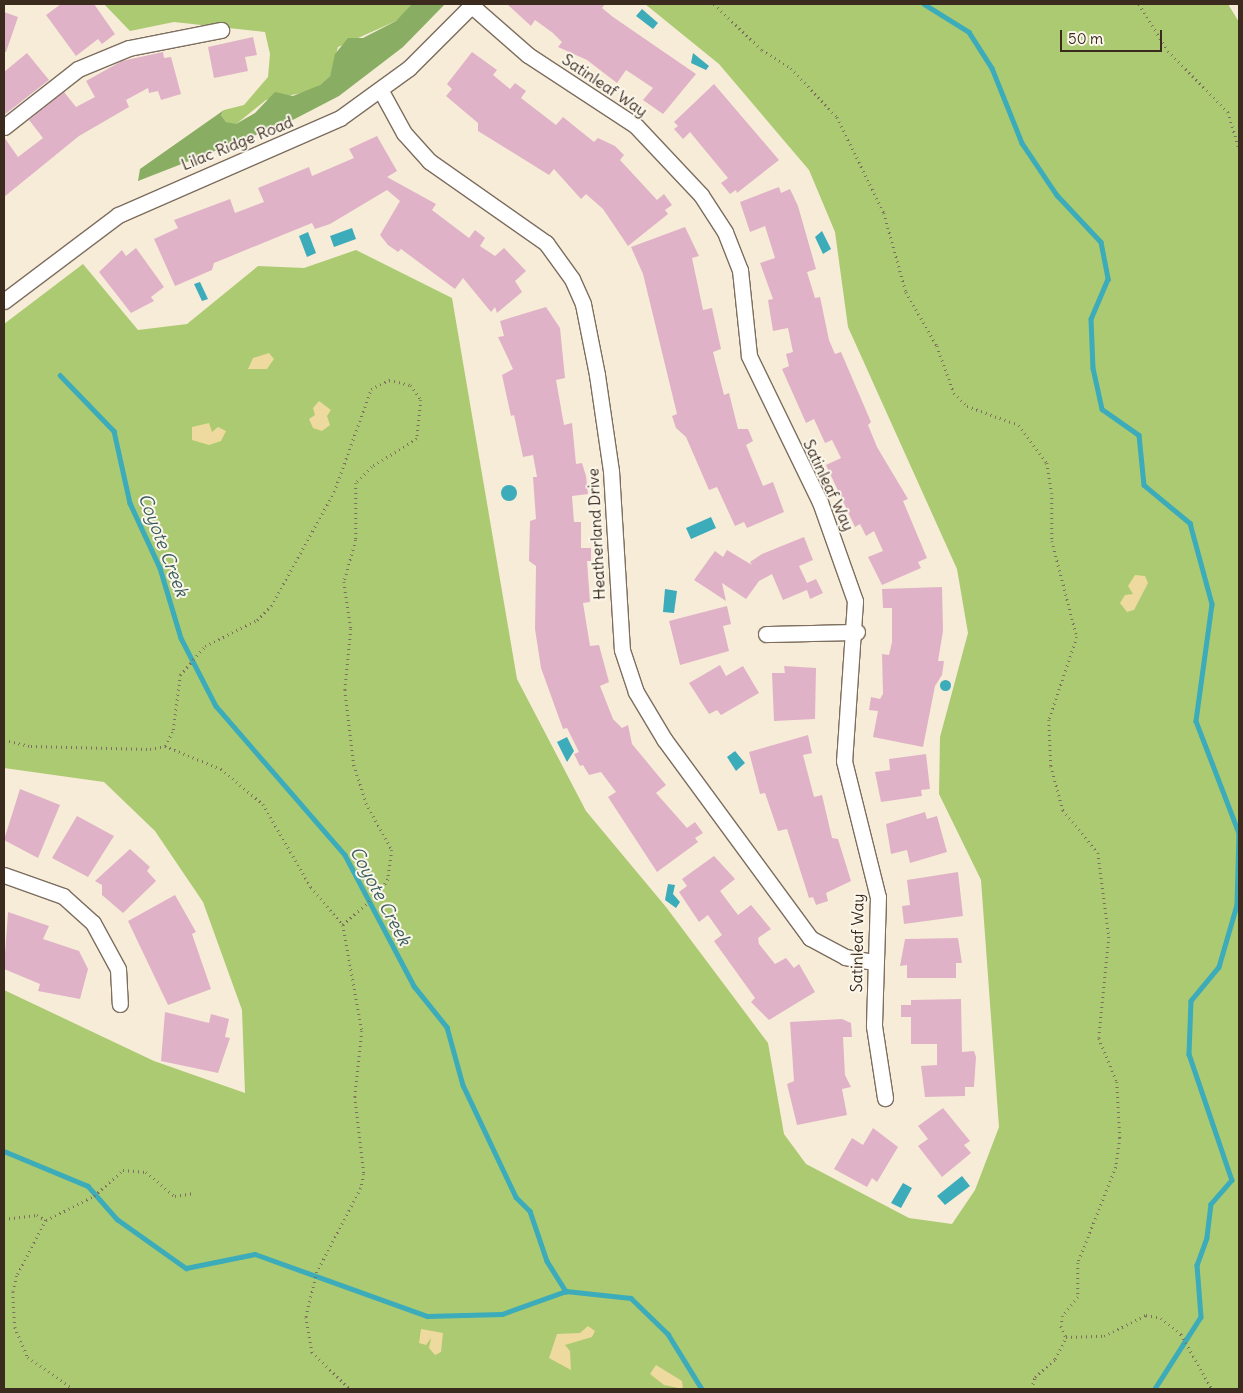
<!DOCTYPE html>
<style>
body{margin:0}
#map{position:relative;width:1243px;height:1393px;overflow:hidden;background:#f7ecd8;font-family:Delius,sans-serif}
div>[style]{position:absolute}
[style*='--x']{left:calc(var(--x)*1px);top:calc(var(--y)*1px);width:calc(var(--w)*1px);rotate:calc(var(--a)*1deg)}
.green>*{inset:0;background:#acca71}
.forest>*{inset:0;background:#89ae63}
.sand>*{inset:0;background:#eeda9e}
.water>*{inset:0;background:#3cabba}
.round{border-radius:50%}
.stream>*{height:4.5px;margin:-2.25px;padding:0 2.25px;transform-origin:2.25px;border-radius:2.25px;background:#3cabba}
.building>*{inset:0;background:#e0b2c7}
.path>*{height:2.5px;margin-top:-1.25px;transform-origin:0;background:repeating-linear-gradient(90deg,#7d6e5f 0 1px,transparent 0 5px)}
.roads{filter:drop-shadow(1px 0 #7d6e5f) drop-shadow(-1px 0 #7d6e5f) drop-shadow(0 1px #7d6e5f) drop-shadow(0 -1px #7d6e5f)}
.minor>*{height:15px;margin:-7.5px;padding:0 7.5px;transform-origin:7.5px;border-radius:7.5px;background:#fff}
span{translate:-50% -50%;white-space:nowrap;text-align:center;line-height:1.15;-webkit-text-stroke:4px #fbf7ec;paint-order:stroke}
.street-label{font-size:16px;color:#3b2a1e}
.water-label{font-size:18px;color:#3b5e5c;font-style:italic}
.frame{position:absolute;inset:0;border:5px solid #3b2a1e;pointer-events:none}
.scale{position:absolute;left:1060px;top:30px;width:102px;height:22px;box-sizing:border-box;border:2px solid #3b2a1e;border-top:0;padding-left:6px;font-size:15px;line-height:18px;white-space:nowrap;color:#3b2a1e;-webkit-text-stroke:4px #fbf7ec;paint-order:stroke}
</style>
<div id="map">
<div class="green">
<i style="clip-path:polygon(104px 4px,412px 4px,413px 6px,396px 21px,338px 47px,330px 76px,320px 85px,307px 92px,266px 100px,235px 125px,226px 122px,221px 115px,224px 110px,244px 105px,268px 77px,270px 54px,265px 32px,174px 22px,130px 31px)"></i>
<i style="clip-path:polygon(645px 4px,1228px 4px,1239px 22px,1239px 1389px,4px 1389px,4px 990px,154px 1061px,245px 1093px,242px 1010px,203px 902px,155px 831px,104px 782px,4px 768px,4px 324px,83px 264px,138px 330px,187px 324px,258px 266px,304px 268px,356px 250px,452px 298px,517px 679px,586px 811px,666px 907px,768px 1043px,784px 1134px,806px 1164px,909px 1218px,952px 1224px,975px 1190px,999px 1127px,981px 880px,939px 794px,940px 737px,968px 633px,957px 569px,848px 327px,835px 232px,809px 170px,719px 64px)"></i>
</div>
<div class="forest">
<i style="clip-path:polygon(412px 4px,445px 4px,403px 47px,339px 96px,287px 123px,138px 181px,140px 169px,224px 110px,221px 115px,226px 122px,236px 124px,255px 113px,275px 92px,293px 96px,320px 85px,330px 76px,335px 54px,348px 38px,363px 38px,396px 21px)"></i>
</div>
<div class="sand">
<i style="clip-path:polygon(269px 353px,274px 359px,267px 369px,248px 369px,253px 358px)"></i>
<i style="clip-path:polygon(319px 401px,331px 410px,327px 416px,330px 425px,322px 431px,313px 428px,309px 419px,315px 415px,313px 408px)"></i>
<i style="clip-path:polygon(209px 423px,212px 432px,218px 427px,226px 431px,221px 441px,209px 445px,192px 440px,192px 427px)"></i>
<i style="clip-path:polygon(1135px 575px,1145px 576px,1148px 583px,1134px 610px,1127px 612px,1120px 603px,1125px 595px,1133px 594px,1128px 586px)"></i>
<i style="clip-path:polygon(588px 1326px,595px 1331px,592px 1337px,565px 1345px,570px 1351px,571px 1370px,549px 1358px,557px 1334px,580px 1333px)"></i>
<i style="clip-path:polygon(421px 1329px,443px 1333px,441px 1352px,435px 1355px,429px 1348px,431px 1338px,426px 1345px,419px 1343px)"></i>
<i style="clip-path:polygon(656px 1365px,682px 1381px,683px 1389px,664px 1385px,650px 1374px)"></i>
</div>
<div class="water">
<i style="clip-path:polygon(642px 9px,658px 23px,653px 29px,636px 16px)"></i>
<i style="clip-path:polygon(693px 53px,709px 66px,706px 70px,691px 63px)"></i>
<i style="clip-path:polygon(352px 228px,356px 239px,334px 247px,330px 236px)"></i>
<i style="clip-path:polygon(822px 231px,831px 249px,823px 254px,815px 237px)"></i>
<i style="clip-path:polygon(308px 232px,316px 253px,307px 257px,299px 236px)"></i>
<i style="clip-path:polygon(200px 282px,208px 299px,202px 301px,194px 284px)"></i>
<i class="round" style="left:501px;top:485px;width:16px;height:16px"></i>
<i style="clip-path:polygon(711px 517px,716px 528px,691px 539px,686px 528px)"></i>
<i style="clip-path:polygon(665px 589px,677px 591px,674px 613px,663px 612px)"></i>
<i class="round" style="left:939.5px;top:679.5px;width:11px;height:11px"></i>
<i style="clip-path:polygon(567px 737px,574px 751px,567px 762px,557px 742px)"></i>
<i style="clip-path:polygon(735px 751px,745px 763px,736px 771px,727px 757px)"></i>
<i style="clip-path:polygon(668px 884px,675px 885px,673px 894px,680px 902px,676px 908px,665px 900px)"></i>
<i style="clip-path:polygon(962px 1176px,970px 1186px,945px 1205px,937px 1196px)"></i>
<i style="clip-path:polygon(903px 1183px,912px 1188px,901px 1208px,891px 1203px)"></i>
</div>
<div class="stream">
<i style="--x:924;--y:4;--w:53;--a:31.9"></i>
<i style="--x:969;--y:32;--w:43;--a:57.4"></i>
<i style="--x:992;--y:68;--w:81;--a:68.2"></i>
<i style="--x:1022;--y:143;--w:63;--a:56.1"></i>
<i style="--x:1057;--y:195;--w:64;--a:46.9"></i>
<i style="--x:1101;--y:242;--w:38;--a:79"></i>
<i style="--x:1108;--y:279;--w:43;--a:113"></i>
<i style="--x:1091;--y:319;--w:49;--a:87.7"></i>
<i style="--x:1093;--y:368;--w:42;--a:77.6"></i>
<i style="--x:1102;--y:409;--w:45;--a:35.1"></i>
<i style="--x:1139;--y:435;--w:50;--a:84.3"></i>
<i style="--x:1144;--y:485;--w:60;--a:39.6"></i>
<i style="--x:1190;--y:523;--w:84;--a:74.8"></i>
<i style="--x:1212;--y:604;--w:118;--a:97.8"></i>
<i style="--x:1196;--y:721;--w:120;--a:69"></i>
<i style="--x:1239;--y:833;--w:72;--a:91.6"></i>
<i style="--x:1237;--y:905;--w:65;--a:106.2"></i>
<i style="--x:1219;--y:967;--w:44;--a:129.5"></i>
<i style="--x:1191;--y:1001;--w:53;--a:92.2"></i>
<i style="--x:1189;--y:1054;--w:133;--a:71.2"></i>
<i style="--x:1232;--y:1180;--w:32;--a:131"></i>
<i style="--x:1211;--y:1204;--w:34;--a:97"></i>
<i style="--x:1207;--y:1238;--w:29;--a:110"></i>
<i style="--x:1197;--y:1265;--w:52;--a:85.6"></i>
<i style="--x:1201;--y:1317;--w:85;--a:122.6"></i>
<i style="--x:60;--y:375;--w:78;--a:46"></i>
<i style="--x:114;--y:431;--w:74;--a:77.5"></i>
<i style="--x:130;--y:503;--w:72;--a:65.2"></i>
<i style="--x:160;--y:568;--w:73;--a:73.3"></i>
<i style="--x:181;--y:638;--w:76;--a:62.8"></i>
<i style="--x:216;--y:706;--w:197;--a:49.1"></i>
<i style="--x:345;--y:855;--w:148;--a:62.2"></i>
<i style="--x:414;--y:986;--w:53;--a:51.2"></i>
<i style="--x:447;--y:1027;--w:60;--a:74.6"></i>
<i style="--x:463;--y:1085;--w:124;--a:64.7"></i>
<i style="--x:516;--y:1197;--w:20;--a:45"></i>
<i style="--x:530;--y:1211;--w:53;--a:71.2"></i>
<i style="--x:547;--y:1261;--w:36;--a:58"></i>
<i style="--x:4;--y:1151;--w:91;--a:22.6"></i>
<i style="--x:88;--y:1186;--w:44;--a:48.7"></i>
<i style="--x:117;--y:1219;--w:85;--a:35.4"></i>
<i style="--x:186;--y:1268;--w:70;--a:-11.5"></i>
<i style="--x:255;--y:1254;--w:183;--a:19.8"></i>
<i style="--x:427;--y:1316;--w:75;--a:-1.5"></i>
<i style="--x:502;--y:1314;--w:68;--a:-19.8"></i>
<i style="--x:566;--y:1291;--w:65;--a:6.1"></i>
<i style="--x:631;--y:1298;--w:52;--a:44.2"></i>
<i style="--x:668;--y:1334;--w:65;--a:58.3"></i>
</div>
<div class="building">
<i style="clip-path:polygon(61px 4px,94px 4px,115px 34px,102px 44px,98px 39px,76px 56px,46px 15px)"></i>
<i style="clip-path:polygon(507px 4px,605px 4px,602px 8px,613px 17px,696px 74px,663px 114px,643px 100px,653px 88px,626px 70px,617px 83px,587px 60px,558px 47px,562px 42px,553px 33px,535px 20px,531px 26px)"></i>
<i style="clip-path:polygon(4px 12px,18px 17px,6px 52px,4px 52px)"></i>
<i style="clip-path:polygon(253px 37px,257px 55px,245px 57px,248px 71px,214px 78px,208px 47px)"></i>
<i style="clip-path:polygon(163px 52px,164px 58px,171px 57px,181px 94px,161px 100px,158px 91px,149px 93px,148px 88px,126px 100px,129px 107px,79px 136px,4px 197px,4px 137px,18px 157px,43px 138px,29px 120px,64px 92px,76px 107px,95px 97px,86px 81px,122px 61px)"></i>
<i style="clip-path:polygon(472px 52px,497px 70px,493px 75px,510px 89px,515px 83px,526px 91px,521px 98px,556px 125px,563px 117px,594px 142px,598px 138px,615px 146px,624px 155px,620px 160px,657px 200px,664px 194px,672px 205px,665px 210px,668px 214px,628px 246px,603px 209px,586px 194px,581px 199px,554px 169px,549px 175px,478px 131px,478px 123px,446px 96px,452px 89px,447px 84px)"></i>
<i style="clip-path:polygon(27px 53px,49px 80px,4px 115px,4px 72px)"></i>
<i style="clip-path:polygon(714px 84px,779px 160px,737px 193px,736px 190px,730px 194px,721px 183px,728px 178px,690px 132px,683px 139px,674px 129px,678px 126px,674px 122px)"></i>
<i style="clip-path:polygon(377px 136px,397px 171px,387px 177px,436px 204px,432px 210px,469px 238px,475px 230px,485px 238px,480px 246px,495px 256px,504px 248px,526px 271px,515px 281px,522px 292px,497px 313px,495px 307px,491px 312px,463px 278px,455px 289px,401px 249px,398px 252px,388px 245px,380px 235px,400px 201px,387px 190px,330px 224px,315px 229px,312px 223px,280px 236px,214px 263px,212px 270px,175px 286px,154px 239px,178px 228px,174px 220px,230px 199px,235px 213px,264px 202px,258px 188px,309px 167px,312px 176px,354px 158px,349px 149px)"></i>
<i style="clip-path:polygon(779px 187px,781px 193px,790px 189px,798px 206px,816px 269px,807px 272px,815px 298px,820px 297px,829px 340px,835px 354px,841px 352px,871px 422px,868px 425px,877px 447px,908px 499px,903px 501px,927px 558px,918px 562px,921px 568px,882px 585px,868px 557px,883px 551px,874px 531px,866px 536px,860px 524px,855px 527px,826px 465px,841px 458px,832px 440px,825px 443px,814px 419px,806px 423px,782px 369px,789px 366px,786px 354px,793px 352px,788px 328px,773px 331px,768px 300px,773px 299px,760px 263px,775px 258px,765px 226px,750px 232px,740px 202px)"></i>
<i style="clip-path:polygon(685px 227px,699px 256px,692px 258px,703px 310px,712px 308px,721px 349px,713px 352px,724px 395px,729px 393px,738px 429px,748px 429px,753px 441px,746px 445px,763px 486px,773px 482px,784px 512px,747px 528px,744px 522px,735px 526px,717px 487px,709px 490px,686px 437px,676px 428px,672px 416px,677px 414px,643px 274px,631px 247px)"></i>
<i style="clip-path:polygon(136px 248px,164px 287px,151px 297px,154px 301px,131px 313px,99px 272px,122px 250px,126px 256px)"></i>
<i style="clip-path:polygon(546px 307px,560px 328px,565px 378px,556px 380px,564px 425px,572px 423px,576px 464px,582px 463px,586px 476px,588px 494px,572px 496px,574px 522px,581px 522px,581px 548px,591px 548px,591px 561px,587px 561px,590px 602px,583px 603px,590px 646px,599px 645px,609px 682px,600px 686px,613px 719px,622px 728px,628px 725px,632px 744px,666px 785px,656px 793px,687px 828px,695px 822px,703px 833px,695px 838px,698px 842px,657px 872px,608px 797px,616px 792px,601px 772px,589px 775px,583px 765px,580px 766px,574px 754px,579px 752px,567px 728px,563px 729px,541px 668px,535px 629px,536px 566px,529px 561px,530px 521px,536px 519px,533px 477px,537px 477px,533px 455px,523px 457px,514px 415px,511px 416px,502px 375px,513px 369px,498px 337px,504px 336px,500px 321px)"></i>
<i style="clip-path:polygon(804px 537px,813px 560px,799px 566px,807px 583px,816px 579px,823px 593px,810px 599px,807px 590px,783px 600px,772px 574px,759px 581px,746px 599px,722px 583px,726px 601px,694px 580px,715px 551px,723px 557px,727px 550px,752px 565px,750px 562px,762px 554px)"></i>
<i style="clip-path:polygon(942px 587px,943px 631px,938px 661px,944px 661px,942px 675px,935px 686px,923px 747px,873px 737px,878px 711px,869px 710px,871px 697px,880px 699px,883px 694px,882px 654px,889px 655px,892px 642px,892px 608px,883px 608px,882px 589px)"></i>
<i style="clip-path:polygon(727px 606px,731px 624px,723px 626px,729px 651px,680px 665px,669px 621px)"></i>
<i style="clip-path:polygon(720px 665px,726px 676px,743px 666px,759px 693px,721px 715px,717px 710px,709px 714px,689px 683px)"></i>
<i style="clip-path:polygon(784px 666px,816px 668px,815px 719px,774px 721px,772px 673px,785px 673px)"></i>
<i style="clip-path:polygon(808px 735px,812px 753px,803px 755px,814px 797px,822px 795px,832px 838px,838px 839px,851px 881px,826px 893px,828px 901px,816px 905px,813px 897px,809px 898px,787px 829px,778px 831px,765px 793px,760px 794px,749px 752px)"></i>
<i style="clip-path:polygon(926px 754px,930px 789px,921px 790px,922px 796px,881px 802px,875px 772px,890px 770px,889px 759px)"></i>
<i style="clip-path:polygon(20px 789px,60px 805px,38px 858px,4px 840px)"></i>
<i style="clip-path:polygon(925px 812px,927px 819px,937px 816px,947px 852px,910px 863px,907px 850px,891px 854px,886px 824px)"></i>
<i style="clip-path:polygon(77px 816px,114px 836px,88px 877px,52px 858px)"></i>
<i style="clip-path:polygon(130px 849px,150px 867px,147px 871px,156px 881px,123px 913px,102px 895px,102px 885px,95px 881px)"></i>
<i style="clip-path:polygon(714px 856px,735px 879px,720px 891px,738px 915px,751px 905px,771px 929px,758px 938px,759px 944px,775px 964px,786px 958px,794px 968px,799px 964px,815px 992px,769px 1020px,751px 1002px,755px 998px,714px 941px,722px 935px,708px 915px,699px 922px,679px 892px,687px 886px,682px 879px)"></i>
<i style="clip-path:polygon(958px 872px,963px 916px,904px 924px,902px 906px,910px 905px,907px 880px)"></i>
<i style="clip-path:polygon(175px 895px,196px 932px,192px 934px,211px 989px,168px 1005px,128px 921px)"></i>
<i style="clip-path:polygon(8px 912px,49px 926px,43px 939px,79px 951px,88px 969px,80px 999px,38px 991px,40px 984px,4px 969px)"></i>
<i style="clip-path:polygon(958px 938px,962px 963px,956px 963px,956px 978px,907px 978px,907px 965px,900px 966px,905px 939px)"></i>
<i style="clip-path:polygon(961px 999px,962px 1052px,974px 1051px,976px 1057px,974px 1087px,965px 1087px,965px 1096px,925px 1097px,921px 1066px,937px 1065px,937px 1044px,911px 1044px,911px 1017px,901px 1017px,901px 1005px,911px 1005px,911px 1000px)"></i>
<i style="clip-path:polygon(165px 1012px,209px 1023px,211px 1014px,229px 1019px,225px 1037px,230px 1038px,218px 1073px,161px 1061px)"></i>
<i style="clip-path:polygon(842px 1019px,851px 1023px,852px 1037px,843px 1037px,845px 1075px,851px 1087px,842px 1089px,847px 1115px,797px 1125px,787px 1084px,794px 1081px,790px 1022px)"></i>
<i style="clip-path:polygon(943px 1108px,970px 1141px,964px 1145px,971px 1153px,942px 1177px,918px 1146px,928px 1139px,918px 1126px)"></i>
<i style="clip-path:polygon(873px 1128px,898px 1147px,877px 1182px,872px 1178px,867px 1187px,834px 1169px,852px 1138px,863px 1145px)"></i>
</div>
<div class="path">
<i style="--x:714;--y:4;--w:66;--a:43.8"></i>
<i style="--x:762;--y:50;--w:34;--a:32"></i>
<i style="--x:791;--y:68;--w:67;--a:46.8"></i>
<i style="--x:837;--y:117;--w:107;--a:63.9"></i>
<i style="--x:884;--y:213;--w:82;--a:74.4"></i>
<i style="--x:906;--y:292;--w:62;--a:60.1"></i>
<i style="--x:937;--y:346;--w:50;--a:70.1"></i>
<i style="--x:954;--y:393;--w:18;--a:45"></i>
<i style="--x:967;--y:406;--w:55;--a:20.1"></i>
<i style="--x:1019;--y:425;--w:47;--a:53.6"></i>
<i style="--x:1047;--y:463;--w:30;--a:81"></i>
<i style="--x:1052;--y:493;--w:48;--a:90"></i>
<i style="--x:1052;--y:541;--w:99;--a:75.4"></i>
<i style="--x:1077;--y:637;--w:88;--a:108.6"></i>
<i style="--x:1049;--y:720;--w:46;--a:87.5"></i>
<i style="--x:1051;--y:766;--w:46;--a:74.7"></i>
<i style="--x:1063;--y:810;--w:55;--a:50.9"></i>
<i style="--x:1098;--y:853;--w:85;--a:82.5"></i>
<i style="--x:1109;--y:937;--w:101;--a:95.7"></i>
<i style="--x:1099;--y:1038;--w:48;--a:67.8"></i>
<i style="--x:1117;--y:1082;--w:56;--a:86.9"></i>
<i style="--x:1120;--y:1138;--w:29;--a:98"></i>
<i style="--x:1116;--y:1167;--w:103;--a:111.6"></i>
<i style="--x:1078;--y:1263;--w:34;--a:90"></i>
<i style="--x:1078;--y:1297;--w:24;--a:128"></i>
<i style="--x:1063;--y:1316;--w:10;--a:101"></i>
<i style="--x:1061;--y:1326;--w:12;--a:66"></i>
<i style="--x:1066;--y:1337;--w:38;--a:-2"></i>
<i style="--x:1104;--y:1336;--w:47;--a:-26.6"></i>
<i style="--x:1146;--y:1315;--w:15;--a:11"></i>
<i style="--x:1161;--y:1318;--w:26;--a:39"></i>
<i style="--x:1181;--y:1334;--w:63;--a:60.6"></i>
<i style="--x:1139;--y:4;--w:55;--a:58.3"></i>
<i style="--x:1168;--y:51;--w:86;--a:45.5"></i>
<i style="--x:1228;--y:112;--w:37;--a:73"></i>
<i style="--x:4;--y:740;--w:28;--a:13"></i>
<i style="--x:31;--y:746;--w:119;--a:1.4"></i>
<i style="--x:150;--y:749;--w:15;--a:-11"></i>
<i style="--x:165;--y:746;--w:61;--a:22.3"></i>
<i style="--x:221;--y:769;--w:55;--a:39.8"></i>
<i style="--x:263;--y:804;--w:96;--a:60"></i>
<i style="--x:311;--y:887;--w:50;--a:49.9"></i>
<i style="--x:165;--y:746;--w:18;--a:-63"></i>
<i style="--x:173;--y:730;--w:55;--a:-82.7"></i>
<i style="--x:180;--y:675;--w:38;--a:-49"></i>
<i style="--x:205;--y:646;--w:58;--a:-26.6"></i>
<i style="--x:257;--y:620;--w:20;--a:-45"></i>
<i style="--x:271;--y:606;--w:130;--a:-61.1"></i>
<i style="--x:334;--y:492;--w:109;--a:-70.2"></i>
<i style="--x:371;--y:389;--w:20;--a:-27"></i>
<i style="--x:389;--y:380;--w:23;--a:13"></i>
<i style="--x:411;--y:385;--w:18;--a:56"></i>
<i style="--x:421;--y:400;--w:39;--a:96"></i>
<i style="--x:417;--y:439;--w:53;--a:148.1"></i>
<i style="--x:372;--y:467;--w:23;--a:135"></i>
<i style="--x:356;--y:483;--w:57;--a:90"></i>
<i style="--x:356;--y:540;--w:44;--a:105.9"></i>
<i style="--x:344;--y:582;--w:48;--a:81.5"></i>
<i style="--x:351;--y:629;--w:61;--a:95.6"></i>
<i style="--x:345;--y:690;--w:76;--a:83.2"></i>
<i style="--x:354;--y:765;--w:40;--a:72"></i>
<i style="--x:366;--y:803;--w:54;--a:61"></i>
<i style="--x:392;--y:850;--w:29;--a:98"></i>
<i style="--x:388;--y:879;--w:14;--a:120"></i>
<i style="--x:381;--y:891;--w:51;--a:138.2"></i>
<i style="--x:343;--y:925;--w:108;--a:79.8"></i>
<i style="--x:362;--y:1031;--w:66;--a:96.1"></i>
<i style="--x:355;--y:1097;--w:78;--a:83.3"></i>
<i style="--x:364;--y:1174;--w:14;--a:102"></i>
<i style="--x:361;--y:1188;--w:95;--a:117.6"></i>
<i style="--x:317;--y:1272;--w:46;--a:103.7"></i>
<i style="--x:306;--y:1317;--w:36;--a:80"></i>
<i style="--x:312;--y:1352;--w:53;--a:44.2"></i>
<i style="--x:4;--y:1219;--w:33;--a:-7"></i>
<i style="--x:37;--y:1215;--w:10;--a:29"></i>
<i style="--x:46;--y:1220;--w:63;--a:117.4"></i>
<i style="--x:17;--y:1276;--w:16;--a:104"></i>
<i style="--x:13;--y:1292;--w:35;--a:87"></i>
<i style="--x:15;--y:1327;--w:33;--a:67"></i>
<i style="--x:28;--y:1357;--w:55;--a:35.4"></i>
<i style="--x:46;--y:1220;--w:54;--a:-26.6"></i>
<i style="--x:94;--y:1196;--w:39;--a:-42"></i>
<i style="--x:123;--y:1170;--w:23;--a:5"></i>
<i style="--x:146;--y:1172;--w:38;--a:40"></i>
<i style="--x:175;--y:1196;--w:19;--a:-9"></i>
<i style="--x:1031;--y:1389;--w:13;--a:-72"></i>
<i style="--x:1035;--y:1377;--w:27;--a:-42"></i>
<i style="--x:1055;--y:1359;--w:25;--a:-63"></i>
</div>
<div class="roads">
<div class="minor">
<i style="--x:472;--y:6;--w:74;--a:41.2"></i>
<i style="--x:528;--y:55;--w:129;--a:33.3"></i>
<i style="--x:636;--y:126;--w:95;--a:46.7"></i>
<i style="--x:701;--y:195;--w:44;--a:57"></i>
<i style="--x:725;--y:232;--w:41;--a:68.5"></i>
<i style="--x:740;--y:270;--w:86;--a:84"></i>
<i style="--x:749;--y:356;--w:162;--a:64.1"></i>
<i style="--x:820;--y:502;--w:105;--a:70.5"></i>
<i style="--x:855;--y:601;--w:160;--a:93.9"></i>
<i style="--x:844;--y:761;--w:140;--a:76"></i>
<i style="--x:878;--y:897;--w:129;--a:91.8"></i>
<i style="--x:874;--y:1026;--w:73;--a:81.3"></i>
<i style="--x:381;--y:91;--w:48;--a:61.3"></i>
<i style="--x:404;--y:133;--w:38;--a:48"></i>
<i style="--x:429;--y:161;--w:143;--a:35"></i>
<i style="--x:546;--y:243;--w:44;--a:54.2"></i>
<i style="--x:572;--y:279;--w:27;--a:66"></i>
<i style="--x:583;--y:304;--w:72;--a:78.8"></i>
<i style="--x:597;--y:375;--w:97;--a:81.7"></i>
<i style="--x:611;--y:471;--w:179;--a:86.5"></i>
<i style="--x:622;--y:650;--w:44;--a:71.6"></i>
<i style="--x:636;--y:692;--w:55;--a:59.2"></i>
<i style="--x:664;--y:739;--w:247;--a:53.7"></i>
<i style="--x:810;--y:938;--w:40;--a:28"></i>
<i style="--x:845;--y:957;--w:28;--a:10"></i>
<i style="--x:4;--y:127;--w:94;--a:-38.1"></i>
<i style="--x:78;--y:69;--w:55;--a:-22.4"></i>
<i style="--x:129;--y:48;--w:94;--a:-11.1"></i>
<i style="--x:4;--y:301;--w:143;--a:-37"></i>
<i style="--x:118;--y:215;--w:242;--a:-23.6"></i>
<i style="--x:340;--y:118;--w:85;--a:-35.9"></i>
<i style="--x:409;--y:68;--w:91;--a:-45"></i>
<i style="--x:766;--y:634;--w:91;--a:-1.3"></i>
<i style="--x:4;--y:875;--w:63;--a:19.6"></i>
<i style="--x:63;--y:896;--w:40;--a:42"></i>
<i style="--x:93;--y:923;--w:52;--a:61.5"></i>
<i style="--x:118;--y:969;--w:35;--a:87"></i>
</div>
</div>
<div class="street-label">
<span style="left:605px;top:85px;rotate:34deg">Satinleaf Way</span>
<span style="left:237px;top:143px;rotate:-22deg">Lilac Ridge Road</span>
<span style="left:829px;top:485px;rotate:65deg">Satinleaf Way</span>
<span style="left:596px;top:534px;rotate:-93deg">Heatherland Drive</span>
<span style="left:857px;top:943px;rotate:-89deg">Satinleaf Way</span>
</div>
<div class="water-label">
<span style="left:163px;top:545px;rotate:69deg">Coyote Creek</span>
<span style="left:380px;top:896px;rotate:62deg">Coyote Creek</span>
</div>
<div class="frame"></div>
<div class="scale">50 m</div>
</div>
